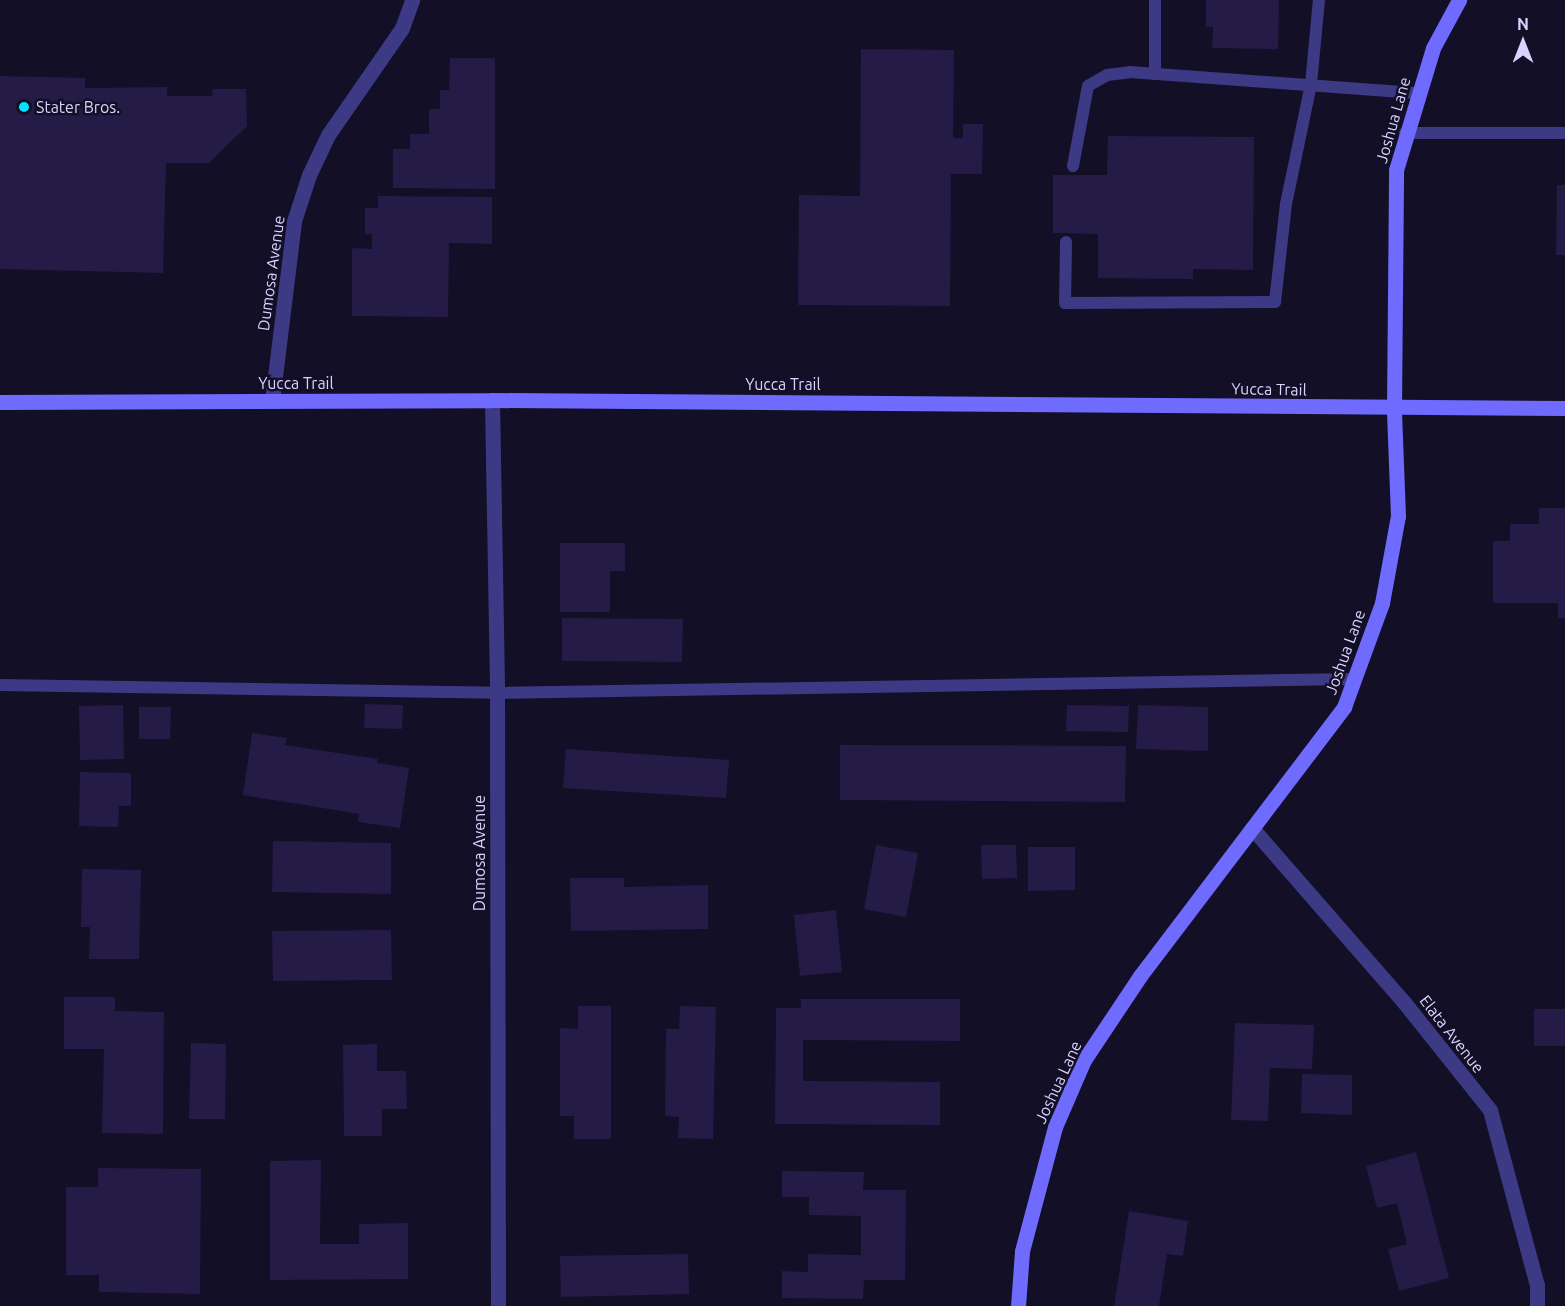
<!DOCTYPE html>
<style>
body{margin:0}
#map{position:relative;width:1565px;height:1306px;overflow:hidden;background:#130f26;font-family:Ubuntu,sans-serif}
div>[style]{position:absolute}
[style*='--x']{left:calc(var(--x)*1px);top:calc(var(--y)*1px);width:calc(var(--w)*1px);rotate:calc(var(--a)*1deg)}
.building>*{inset:0;background:#241b47}
.lane>*{height:12px;margin:-6px;padding:0 6px;transform-origin:6px;border-radius:6px;background:#3d3a85}
.street>*{height:15px;margin:-7.5px;padding:0 7.5px;transform-origin:7.5px;border-radius:7.5px;background:#3d3a85}
.secondary>*{height:15px;margin:-7.5px;padding:0 7.5px;transform-origin:7.5px;border-radius:7.5px;background:#6f6bff}
.dots>*{width:16px;height:16px;translate:-50% -50%;box-sizing:border-box;border:3px solid #130f26;border-radius:50%}
span{translate:-50% -50%;white-space:nowrap;text-align:center;line-height:1.15;-webkit-text-stroke:5px #130f26;paint-order:stroke}
.poi-label{font-size:16px;color:#d9d4ff}
.left{translate:0 -50%;text-align:left}
.street-label{font-size:16px;color:#d9d4ff}
.north{position:absolute;left:1493px;top:12px;width:60px;height:60px;-webkit-text-stroke:4px #130f26;paint-order:stroke;rotate:0deg;font-size:16px;font-weight:700;line-height:24px;text-align:center;color:#d9d4ff}
.north::after{content:'';display:block;margin:auto;width:21px;height:27px;background:#d9d4ff;clip-path:polygon(50% 0,100% 100%,50% 72%,0 100%)}
</style>
<div id="map">
<div class="building">
<i style="clip-path:polygon(1206px 0,1279px 0,1278px 49px,1212px 48px,1213px 27px,1206px 27px)"></i>
<i style="clip-path:polygon(861px 49px,954px 50px,953px 138px,963px 138px,963px 124px,983px 124px,982px 174px,951px 174px,950px 306px,798px 305px,799px 195px,860px 196px)"></i>
<i style="clip-path:polygon(450px 58px,495px 58px,495px 189px,393px 188px,393px 149px,410px 149px,410px 134px,429px 134px,429px 109px,440px 109px,440px 90px,449px 90px)"></i>
<i style="clip-path:polygon(0 76px,85px 78px,85px 88px,167px 87px,167px 96px,212px 96px,213px 89px,246px 89px,247px 126px,209px 163px,166px 163px,163px 273px,0 269px)"></i>
<i style="clip-path:polygon(1108px 136px,1254px 137px,1253px 270px,1193px 269px,1193px 279px,1098px 278px,1098px 234px,1053px 233px,1053px 175px,1107px 175px)"></i>
<i style="clip-path:polygon(1557px 185px,1565px 185px,1565px 255px,1556px 255px)"></i>
<i style="clip-path:polygon(378px 196px,492px 197px,492px 244px,449px 243px,448px 317px,352px 316px,352px 248px,372px 249px,372px 234px,365px 234px,365px 208px,378px 208px)"></i>
<i style="clip-path:polygon(1539px 508px,1565px 508px,1565px 618px,1558px 618px,1558px 603px,1493px 603px,1493px 541px,1510px 541px,1510px 524px,1539px 524px)"></i>
<i style="clip-path:polygon(560px 543px,625px 543px,625px 571px,610px 571px,610px 612px,560px 612px)"></i>
<i style="clip-path:polygon(562px 618px,683px 619px,682px 662px,562px 661px)"></i>
<i style="clip-path:polygon(365px 704px,403px 705px,402px 729px,364px 728px)"></i>
<i style="clip-path:polygon(123px 705px,124px 759px,80px 760px,79px 706px)"></i>
<i style="clip-path:polygon(1067px 705px,1129px 706px,1128px 732px,1066px 731px)"></i>
<i style="clip-path:polygon(1138px 705px,1208px 707px,1208px 751px,1136px 749px)"></i>
<i style="clip-path:polygon(139px 707px,171px 707px,170px 739px,139px 739px)"></i>
<i style="clip-path:polygon(252px 733px,287px 738px,285px 745px,378px 759px,377px 763px,409px 768px,400px 828px,358px 822px,359px 814px,243px 795px)"></i>
<i style="clip-path:polygon(840px 745px,1126px 746px,1125px 802px,840px 800px)"></i>
<i style="clip-path:polygon(566px 749px,729px 760px,726px 798px,563px 788px)"></i>
<i style="clip-path:polygon(80px 772px,131px 773px,131px 806px,119px 806px,118px 827px,79px 826px)"></i>
<i style="clip-path:polygon(273px 841px,391px 843px,391px 894px,272px 892px)"></i>
<i style="clip-path:polygon(876px 845px,918px 853px,906px 917px,864px 909px)"></i>
<i style="clip-path:polygon(981px 845px,1016px 845px,1017px 878px,982px 879px)"></i>
<i style="clip-path:polygon(1028px 847px,1075px 847px,1075px 890px,1028px 891px)"></i>
<i style="clip-path:polygon(82px 869px,141px 870px,139px 959px,89px 959px,90px 927px,81px 927px)"></i>
<i style="clip-path:polygon(570px 878px,624px 878px,624px 887px,708px 885px,708px 929px,571px 931px)"></i>
<i style="clip-path:polygon(836px 910px,842px 972px,800px 976px,794px 915px)"></i>
<i style="clip-path:polygon(391px 930px,392px 980px,273px 981px,272px 931px)"></i>
<i style="clip-path:polygon(64px 997px,115px 997px,115px 1011px,164px 1012px,163px 1134px,102px 1133px,104px 1049px,64px 1049px)"></i>
<i style="clip-path:polygon(801px 999px,960px 999px,960px 1041px,803px 1040px,803px 1081px,940px 1082px,940px 1125px,775px 1124px,776px 1008px,801px 1008px)"></i>
<i style="clip-path:polygon(578px 1006px,611px 1006px,611px 1139px,574px 1139px,574px 1116px,560px 1116px,560px 1028px,578px 1029px)"></i>
<i style="clip-path:polygon(680px 1006px,716px 1007px,713px 1139px,678px 1138px,679px 1117px,665px 1116px,666px 1029px,679px 1029px)"></i>
<i style="clip-path:polygon(1534px 1009px,1565px 1009px,1565px 1046px,1534px 1046px)"></i>
<i style="clip-path:polygon(1235px 1023px,1314px 1025px,1312px 1069px,1270px 1068px,1268px 1121px,1231px 1120px)"></i>
<i style="clip-path:polygon(191px 1043px,226px 1044px,225px 1119px,189px 1119px)"></i>
<i style="clip-path:polygon(377px 1044px,377px 1071px,406px 1071px,407px 1109px,382px 1109px,382px 1136px,344px 1136px,343px 1045px)"></i>
<i style="clip-path:polygon(1302px 1074px,1352px 1075px,1352px 1115px,1301px 1113px)"></i>
<i style="clip-path:polygon(1416px 1152px,1449px 1278px,1399px 1291px,1388px 1249px,1407px 1244px,1397px 1203px,1377px 1208px,1366px 1166px)"></i>
<i style="clip-path:polygon(321px 1160px,320px 1244px,359px 1244px,359px 1224px,408px 1223px,408px 1279px,270px 1280px,270px 1161px)"></i>
<i style="clip-path:polygon(98px 1168px,201px 1169px,200px 1294px,99px 1292px,99px 1275px,66px 1275px,66px 1187px,98px 1187px)"></i>
<i style="clip-path:polygon(782px 1171px,864px 1172px,863px 1190px,906px 1190px,905px 1280px,864px 1280px,863px 1299px,782px 1298px,782px 1271px,808px 1272px,808px 1254px,861px 1255px,861px 1216px,809px 1215px,809px 1197px,782px 1197px)"></i>
<i style="clip-path:polygon(1129px 1211px,1188px 1221px,1183px 1256px,1167px 1254px,1159px 1306px,1114px 1306px)"></i>
<i style="clip-path:polygon(688px 1254px,689px 1294px,561px 1297px,560px 1256px)"></i>
</div>
<div class="lane">
<i style="--x:1155;--y:74;--w:74;--a:-90"></i>
<i style="--x:1405;--y:133;--w:160;--a:0"></i>
<i style="--x:1073;--y:166;--w:81;--a:-79.4"></i>
<i style="--x:1088;--y:86;--w:22;--a:-30"></i>
<i style="--x:1107;--y:75;--w:23;--a:-7"></i>
<i style="--x:1130;--y:72;--w:289;--a:4.2"></i>
<i style="--x:1066;--y:242;--w:61;--a:90.9"></i>
<i style="--x:1065;--y:303;--w:210;--a:-0.3"></i>
<i style="--x:1275;--y:302;--w:99;--a:-83.6"></i>
<i style="--x:1286;--y:204;--w:123;--a:-78.2"></i>
<i style="--x:1311;--y:84;--w:84;--a:-84.6"></i>
<i style="--x:0;--y:685;--w:497;--a:0.9"></i>
<i style="--x:497;--y:693;--w:856;--a:-0.94"></i>
</div>
<div class="street">
<i style="--x:492;--y:400;--w:293;--a:89"></i>
<i style="--x:497;--y:693;--w:613;--a:89.91"></i>
<i style="--x:272;--y:401;--w:181;--a:-83"></i>
<i style="--x:294;--y:221;--w:48;--a:-71.9"></i>
<i style="--x:309;--y:175;--w:44;--a:-64.6"></i>
<i style="--x:328;--y:135;--w:130;--a:-55.3"></i>
<i style="--x:402;--y:28;--w:30;--a:-70"></i>
<i style="--x:1252;--y:828;--w:230;--a:48.9"></i>
<i style="--x:1403;--y:1001;--w:139;--a:51.4"></i>
<i style="--x:1490;--y:1110;--w:181;--a:75"></i>
<i style="--x:1537;--y:1285;--w:21;--a:90"></i>
</div>
<div class="secondary">
<i style="--x:0;--y:402;--w:492;--a:-0.2"></i>
<i style="--x:492;--y:400;--w:1073;--a:0.43"></i>
<i style="--x:1018;--y:1306;--w:55;--a:-85.8"></i>
<i style="--x:1022;--y:1251;--w:128;--a:-75.1"></i>
<i style="--x:1055;--y:1127;--w:73;--a:-66.6"></i>
<i style="--x:1084;--y:1060;--w:101;--a:-56.3"></i>
<i style="--x:1140;--y:976;--w:338;--a:-52.8"></i>
<i style="--x:1344;--y:707;--w:111;--a:-69.9"></i>
<i style="--x:1382;--y:603;--w:88;--a:-79.6"></i>
<i style="--x:1398;--y:516;--w:106;--a:-92.2"></i>
<i style="--x:1394;--y:410;--w:240;--a:-89.5"></i>
<i style="--x:1396;--y:170;--w:127;--a:-73.1"></i>
<i style="--x:1433;--y:48;--w:55;--a:-61.6"></i>
</div>
<div class="dots">
<i style="left:24px;top:107px;background:#00e5ff"></i>
</div>
<div class="poi-label">
<span class="left" style="left:36px;top:107px">Stater Bros.</span>
</div>
<div class="street-label">
<span style="left:1393px;top:120px;rotate:-74deg">Joshua Lane</span>
<span style="left:271px;top:273px;rotate:-82deg">Dumosa Avenue</span>
<span style="left:296px;top:383px">Yucca Trail</span>
<span style="left:783px;top:384px">Yucca Trail</span>
<span style="left:1269px;top:389px;rotate:1deg">Yucca Trail</span>
<span style="left:1345px;top:652px;rotate:-70deg">Joshua Lane</span>
<span style="left:479px;top:853px;rotate:-90deg">Dumosa Avenue</span>
<span style="left:1452px;top:1034px;rotate:52deg">Elata Avenue</span>
<span style="left:1058px;top:1082px;rotate:-65deg">Joshua Lane</span>
</div>
<div class="north">N</div>
</div>
